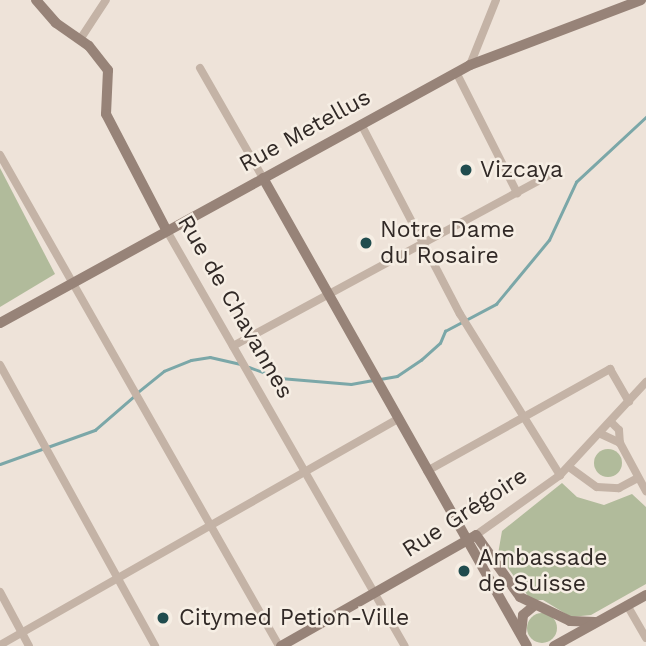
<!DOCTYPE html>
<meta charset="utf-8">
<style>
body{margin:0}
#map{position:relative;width:646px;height:646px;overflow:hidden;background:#eee3d9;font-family:"Work Sans",sans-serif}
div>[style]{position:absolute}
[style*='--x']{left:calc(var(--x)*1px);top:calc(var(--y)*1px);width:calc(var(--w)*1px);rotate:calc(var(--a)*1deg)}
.green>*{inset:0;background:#b1bb9b}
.round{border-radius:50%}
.stream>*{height:2.5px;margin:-1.25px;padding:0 1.25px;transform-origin:1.25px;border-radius:1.25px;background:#7ba7a8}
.street>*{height:8px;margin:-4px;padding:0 4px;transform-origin:4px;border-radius:4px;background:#c4b3a6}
.secondary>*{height:10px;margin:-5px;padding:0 5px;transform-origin:5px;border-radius:5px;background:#978378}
.dots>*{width:19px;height:19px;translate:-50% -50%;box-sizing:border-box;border:4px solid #f6eee4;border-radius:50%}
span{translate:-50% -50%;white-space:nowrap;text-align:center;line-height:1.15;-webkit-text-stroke:5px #f6eee4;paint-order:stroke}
.street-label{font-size:23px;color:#312926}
.poi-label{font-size:23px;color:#312926}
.left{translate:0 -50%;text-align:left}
</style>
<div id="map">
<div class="green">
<i style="clip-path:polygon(0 168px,55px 274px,0 307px)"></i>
<i class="round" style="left:594px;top:449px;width:28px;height:28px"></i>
<i style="clip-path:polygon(562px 483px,577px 497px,604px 505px,632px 494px,646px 507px,646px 584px,591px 615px,571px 617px,543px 600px,531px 600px,498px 554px,502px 531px)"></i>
<i class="round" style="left:527px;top:613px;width:30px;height:30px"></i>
</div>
<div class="stream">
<i style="--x:249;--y:367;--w:33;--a:20"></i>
<i style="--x:280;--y:378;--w:71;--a:4.8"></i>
<i style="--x:351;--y:384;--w:22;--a:-10"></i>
<i style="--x:380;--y:379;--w:17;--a:-10"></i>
<i style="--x:397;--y:376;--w:29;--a:-34"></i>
<i style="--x:421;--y:360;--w:25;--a:-42"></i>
<i style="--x:440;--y:343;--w:13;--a:-67"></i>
<i style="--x:445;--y:331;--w:58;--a:-27.9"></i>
<i style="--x:496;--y:304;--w:83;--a:-50.4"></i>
<i style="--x:549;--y:240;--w:64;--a:-65"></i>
<i style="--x:576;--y:182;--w:96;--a:-42.9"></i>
<i style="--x:138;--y:392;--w:33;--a:-39"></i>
<i style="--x:164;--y:371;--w:29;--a:-22"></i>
<i style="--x:191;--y:360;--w:19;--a:-9"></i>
<i style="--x:210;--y:357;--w:31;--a:13"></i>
<i style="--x:0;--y:464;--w:101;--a:-19.7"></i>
<i style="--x:95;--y:430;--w:50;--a:-41"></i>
</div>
<div class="street">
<i style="--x:81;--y:38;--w:45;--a:-56.7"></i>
<i style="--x:470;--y:65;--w:70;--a:-68.2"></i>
<i style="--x:200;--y:68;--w:127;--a:60.2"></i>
<i style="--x:456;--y:72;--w:136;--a:63.2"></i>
<i style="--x:361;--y:124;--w:214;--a:62.5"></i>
<i style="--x:460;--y:314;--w:190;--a:58.2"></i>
<i style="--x:0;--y:155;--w:565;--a:60.39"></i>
<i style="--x:167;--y:231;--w:478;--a:60.2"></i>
<i style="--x:233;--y:346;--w:368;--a:-28.4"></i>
<i style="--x:0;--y:365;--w:321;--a:61.1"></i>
<i style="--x:611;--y:422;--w:11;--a:45"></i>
<i style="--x:619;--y:430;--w:13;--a:86"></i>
<i style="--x:620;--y:443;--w:55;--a:61.6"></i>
<i style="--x:601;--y:434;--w:21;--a:25"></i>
<i style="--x:569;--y:467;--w:34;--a:36"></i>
<i style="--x:597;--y:487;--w:22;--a:3"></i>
<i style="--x:619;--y:488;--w:21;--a:-28"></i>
<i style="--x:427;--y:471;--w:210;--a:-29.1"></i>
<i style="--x:610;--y:369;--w:38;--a:60"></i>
<i style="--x:476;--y:535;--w:103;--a:-35.5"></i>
<i style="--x:560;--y:475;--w:127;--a:-47.2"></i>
<i style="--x:0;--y:592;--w:61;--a:61.8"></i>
<i style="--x:627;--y:605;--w:38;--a:60"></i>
<i style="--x:0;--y:645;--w:458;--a:-29.6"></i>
</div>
<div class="secondary">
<i style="--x:36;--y:0;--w:30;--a:49"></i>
<i style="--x:56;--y:23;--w:40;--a:34.9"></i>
<i style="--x:89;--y:46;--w:31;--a:52"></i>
<i style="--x:108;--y:70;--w:44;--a:92.6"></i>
<i style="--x:106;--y:114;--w:132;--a:62.5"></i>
<i style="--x:263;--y:178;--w:537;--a:60.57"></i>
<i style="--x:0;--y:323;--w:536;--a:-28.76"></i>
<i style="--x:470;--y:65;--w:183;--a:-20.8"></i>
<i style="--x:521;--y:634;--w:19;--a:-84"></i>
<i style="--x:523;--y:615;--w:16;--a:-40"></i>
<i style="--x:281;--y:646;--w:224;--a:-29.6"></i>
<i style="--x:476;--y:535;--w:76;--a:54.6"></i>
<i style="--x:520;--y:597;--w:55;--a:25.6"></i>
<i style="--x:570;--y:621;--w:25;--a:2"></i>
<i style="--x:554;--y:646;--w:105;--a:-29"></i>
</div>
<div class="dots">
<i style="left:466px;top:170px;background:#204c4e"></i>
<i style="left:366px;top:243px;background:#204c4e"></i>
<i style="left:464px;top:571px;background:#204c4e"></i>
<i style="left:163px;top:618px;background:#204c4e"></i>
</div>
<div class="street-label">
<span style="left:305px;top:131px;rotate:-29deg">Rue Metellus</span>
<span style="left:235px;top:307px;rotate:60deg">Rue de Chavannes</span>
<span style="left:465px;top:513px;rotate:-33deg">Rue Grégoire</span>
</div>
<div class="poi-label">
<span class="left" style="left:480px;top:170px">Vizcaya</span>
<span class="left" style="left:380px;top:243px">Notre Dame<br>du Rosaire</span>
<span class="left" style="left:478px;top:571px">Ambassade<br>de Suisse</span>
<span class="left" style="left:179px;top:618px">Citymed Petion-Ville</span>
</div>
</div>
